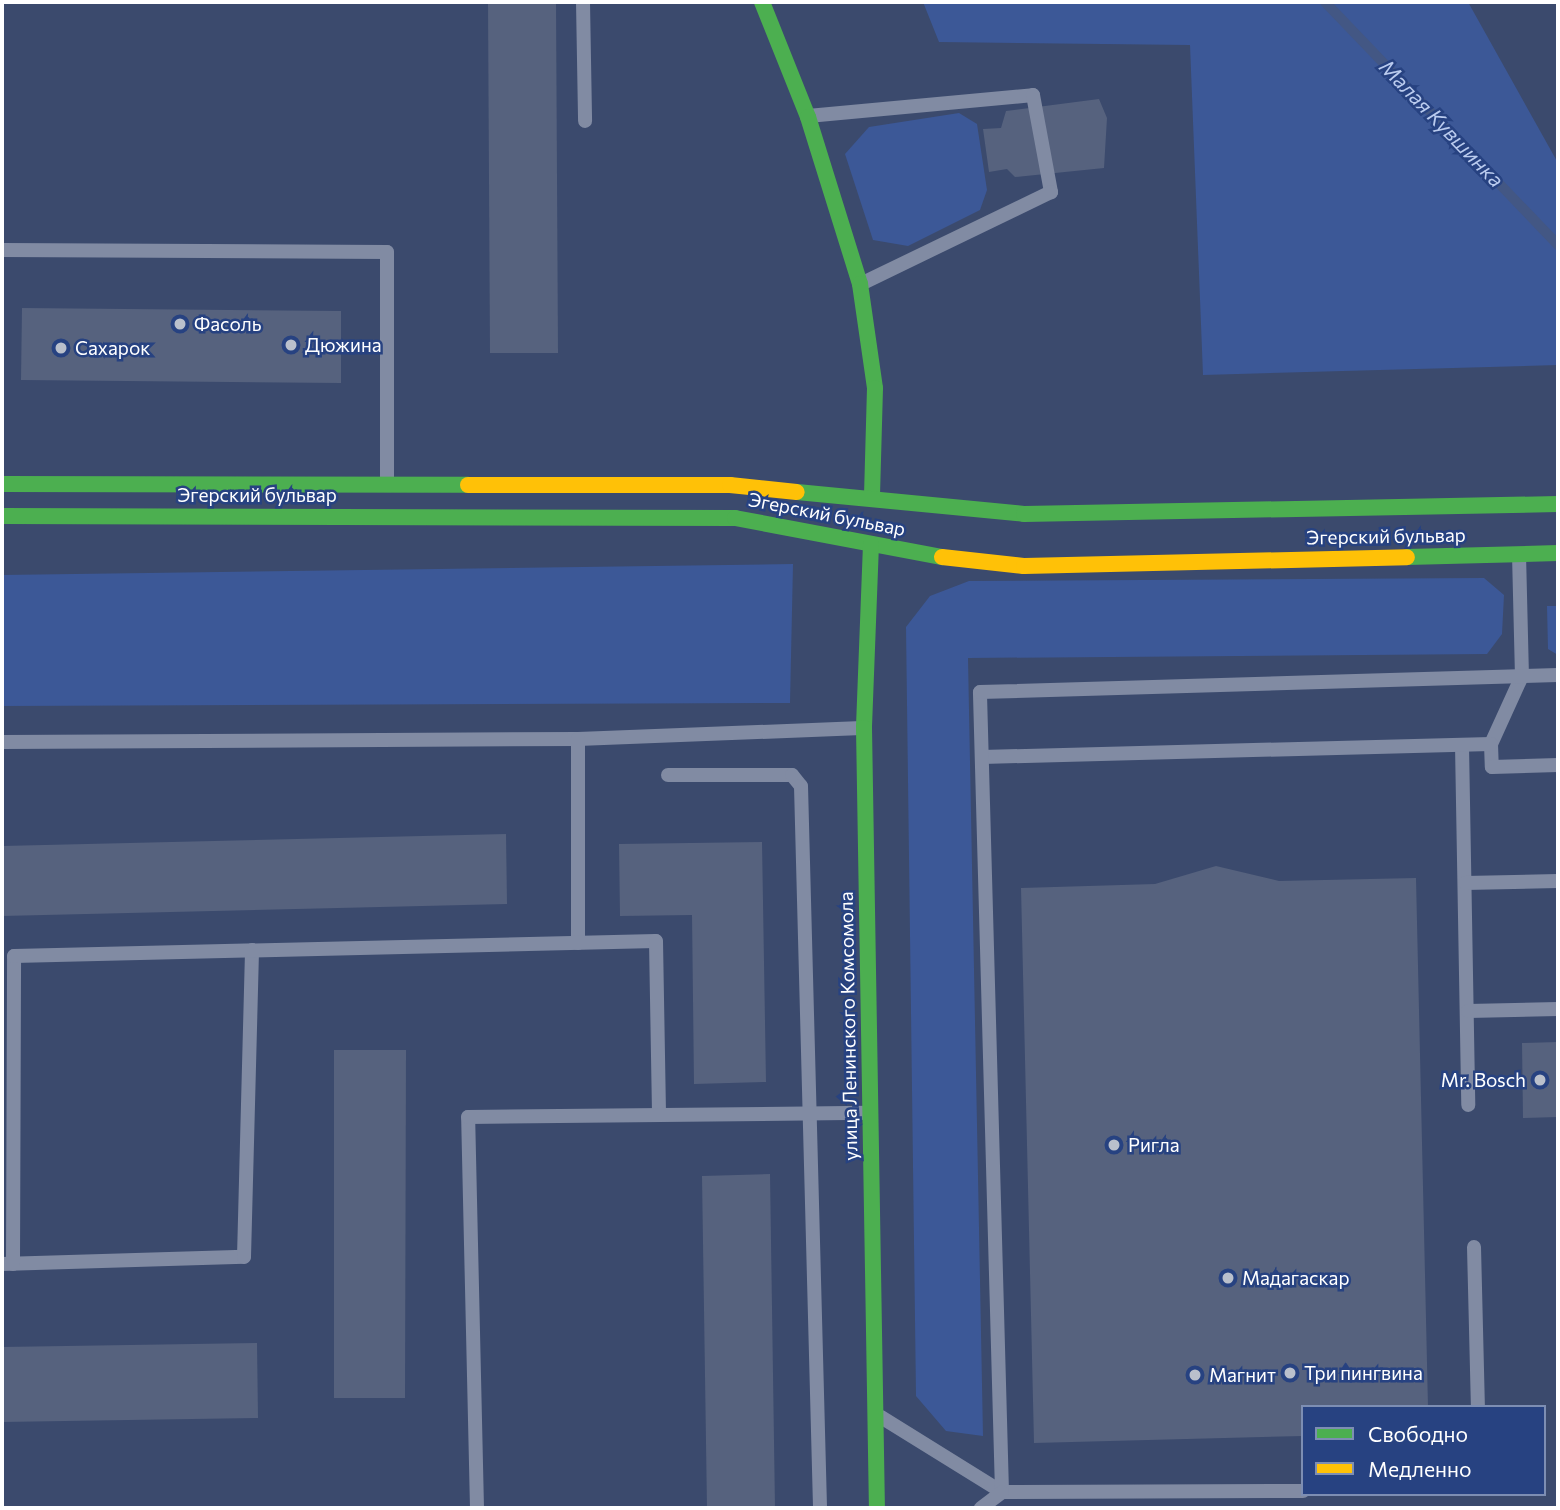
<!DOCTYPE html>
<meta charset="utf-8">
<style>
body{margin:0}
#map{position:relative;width:1560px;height:1510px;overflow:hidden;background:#3b4a6d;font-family:Commissioner,sans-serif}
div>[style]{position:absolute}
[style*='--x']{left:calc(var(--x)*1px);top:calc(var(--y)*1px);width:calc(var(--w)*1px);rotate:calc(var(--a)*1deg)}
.green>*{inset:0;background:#3c5897}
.stream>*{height:10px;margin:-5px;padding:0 5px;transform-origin:5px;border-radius:5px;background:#435784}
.building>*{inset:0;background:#56627e}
.lane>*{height:14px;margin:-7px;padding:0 7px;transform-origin:7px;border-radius:7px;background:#818ba3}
.fast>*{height:16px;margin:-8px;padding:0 8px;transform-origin:8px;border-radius:8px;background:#4caf50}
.slow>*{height:16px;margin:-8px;padding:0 8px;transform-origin:8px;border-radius:8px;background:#ffc107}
.dots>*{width:19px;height:19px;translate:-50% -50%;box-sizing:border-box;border:4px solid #274281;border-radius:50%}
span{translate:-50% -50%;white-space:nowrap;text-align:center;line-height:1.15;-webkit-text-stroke:5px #274281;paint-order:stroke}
.poi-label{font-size:19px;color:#fff}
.left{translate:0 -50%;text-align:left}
.right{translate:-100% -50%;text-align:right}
.street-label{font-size:19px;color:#fff}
.water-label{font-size:21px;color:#bacbee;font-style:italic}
.frame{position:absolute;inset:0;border:4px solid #fff;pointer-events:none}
.legend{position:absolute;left:1301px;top:1405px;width:245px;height:91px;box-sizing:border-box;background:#274281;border:2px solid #7d8eb3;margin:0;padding:9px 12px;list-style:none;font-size:21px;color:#fff}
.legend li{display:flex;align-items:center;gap:14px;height:35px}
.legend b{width:35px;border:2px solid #7d8eb3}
</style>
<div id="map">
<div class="green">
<i style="clip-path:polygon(923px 2px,1468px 2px,1558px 163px,1558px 365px,1203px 375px,1190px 45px,939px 42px)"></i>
<i style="clip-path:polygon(959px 113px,977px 124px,987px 190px,980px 210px,908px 246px,873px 240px,845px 154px,869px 127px)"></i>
<i style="clip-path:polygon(793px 564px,790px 703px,2px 706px,2px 575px)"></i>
<i style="clip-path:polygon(1484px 578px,1504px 595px,1502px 634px,1487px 654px,968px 658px,983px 1436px,946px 1431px,916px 1396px,906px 627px,930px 596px,969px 581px)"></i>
<i style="clip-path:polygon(1547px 606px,1558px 606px,1558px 655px,1548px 649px)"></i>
</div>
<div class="stream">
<i style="--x:1325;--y:2;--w:337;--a:46.2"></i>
</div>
<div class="building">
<i style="clip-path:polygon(488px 2px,556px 2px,558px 353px,490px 353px)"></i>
<i style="clip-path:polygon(1099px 99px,1107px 118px,1104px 168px,1015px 177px,1007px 169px,989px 172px,983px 129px,1001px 128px,1006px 111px)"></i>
<i style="clip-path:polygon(22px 308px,341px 311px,341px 383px,21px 380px)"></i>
<i style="clip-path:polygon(506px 834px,507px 904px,2px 916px,2px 846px)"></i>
<i style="clip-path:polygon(762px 842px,766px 1082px,694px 1084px,692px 915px,620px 916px,619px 844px)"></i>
<i style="clip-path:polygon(1216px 866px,1279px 881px,1416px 878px,1428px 1407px,1303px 1407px,1303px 1436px,1034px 1443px,1021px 888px,1155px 884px)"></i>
<i style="clip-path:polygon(1558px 1042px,1558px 1117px,1523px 1118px,1522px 1043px)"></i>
<i style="clip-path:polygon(334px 1050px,406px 1050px,405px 1398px,334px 1398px)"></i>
<i style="clip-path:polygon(770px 1174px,775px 1508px,707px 1508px,702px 1176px)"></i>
<i style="clip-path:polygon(257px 1343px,258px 1418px,2px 1422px,2px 1347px)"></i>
</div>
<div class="lane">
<i style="--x:583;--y:2;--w:119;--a:89"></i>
<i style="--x:808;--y:116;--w:226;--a:-5.3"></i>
<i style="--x:1033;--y:95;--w:99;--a:79.5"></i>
<i style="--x:1051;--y:192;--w:211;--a:154.2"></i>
<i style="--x:2;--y:250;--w:385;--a:0.3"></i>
<i style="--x:387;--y:252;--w:231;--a:90"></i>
<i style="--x:1519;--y:554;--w:122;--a:88.6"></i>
<i style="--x:1522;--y:676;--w:75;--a:114.5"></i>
<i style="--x:1491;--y:744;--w:23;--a:88"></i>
<i style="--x:1492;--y:767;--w:66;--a:-1.7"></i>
<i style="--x:2;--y:742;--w:576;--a:-0.3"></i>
<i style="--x:578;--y:739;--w:284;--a:-2.2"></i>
<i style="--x:1462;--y:745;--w:360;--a:89"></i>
<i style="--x:982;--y:757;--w:509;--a:-1.46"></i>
<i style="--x:668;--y:775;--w:124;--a:0"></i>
<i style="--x:792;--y:775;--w:14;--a:51"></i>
<i style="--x:801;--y:786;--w:722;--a:88.49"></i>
<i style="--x:1465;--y:883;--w:93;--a:-1.2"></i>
<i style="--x:578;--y:943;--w:204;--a:-90"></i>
<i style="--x:1468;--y:1011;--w:90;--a:-1.3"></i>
<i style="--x:1474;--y:1247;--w:160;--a:88.6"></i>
<i style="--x:2;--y:1264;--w:242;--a:-1.7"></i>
<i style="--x:244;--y:1257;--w:307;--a:-88.5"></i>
<i style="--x:13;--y:1264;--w:308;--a:-89.8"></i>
<i style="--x:14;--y:956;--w:642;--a:-1.34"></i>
<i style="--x:656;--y:941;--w:173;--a:89"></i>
<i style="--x:881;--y:1417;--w:142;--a:31.8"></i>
<i style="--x:1002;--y:1492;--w:301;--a:-0.2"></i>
<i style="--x:1002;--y:1492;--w:800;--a:-91.58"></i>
<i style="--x:980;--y:692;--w:578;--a:-1.68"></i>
<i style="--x:477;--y:1508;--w:391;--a:-91.3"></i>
<i style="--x:468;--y:1117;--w:402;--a:-0.6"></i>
<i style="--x:981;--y:1508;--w:26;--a:-37"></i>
</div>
<div class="fast">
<i style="--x:762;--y:2;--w:124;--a:68.2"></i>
<i style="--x:808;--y:117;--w:175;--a:72.7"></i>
<i style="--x:860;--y:284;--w:105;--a:81.8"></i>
<i style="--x:875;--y:388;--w:110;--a:91.6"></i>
<i style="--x:2;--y:484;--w:466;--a:0.1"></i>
<i style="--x:797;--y:492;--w:228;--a:5.5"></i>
<i style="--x:1024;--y:514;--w:534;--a:-1.07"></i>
<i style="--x:2;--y:516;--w:733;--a:0.16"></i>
<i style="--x:735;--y:518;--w:211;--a:10.7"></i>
<i style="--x:871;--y:544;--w:184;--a:92.2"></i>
<i style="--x:864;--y:728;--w:780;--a:89.05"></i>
<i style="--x:1407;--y:557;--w:151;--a:-1.5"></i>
</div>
<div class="slow">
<i style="--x:468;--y:485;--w:262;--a:0"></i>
<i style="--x:730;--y:485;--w:67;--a:6"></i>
<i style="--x:942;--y:557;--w:82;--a:6.3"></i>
<i style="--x:1024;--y:566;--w:383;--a:-1.3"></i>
</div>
<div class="dots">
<i style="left:180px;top:324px;background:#bac0cc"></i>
<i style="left:291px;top:345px;background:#bac0cc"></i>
<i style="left:61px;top:348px;background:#bac0cc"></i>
<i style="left:1540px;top:1080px;background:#bac0cc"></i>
<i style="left:1114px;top:1145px;background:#bac0cc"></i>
<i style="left:1228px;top:1278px;background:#bac0cc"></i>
<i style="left:1290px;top:1373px;background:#bac0cc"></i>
<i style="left:1195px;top:1375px;background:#bac0cc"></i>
</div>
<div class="poi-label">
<span class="left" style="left:194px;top:324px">Фасоль</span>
<span class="left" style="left:305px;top:345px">Дюжина</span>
<span class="left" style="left:75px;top:348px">Сахарок</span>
<span class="right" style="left:1526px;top:1080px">Mr. Bosch</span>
<span class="left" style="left:1128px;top:1145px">Ригла</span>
<span class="left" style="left:1242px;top:1278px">Мадагаскар</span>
<span class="left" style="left:1304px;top:1373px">Три пингвина</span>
<span class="left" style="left:1209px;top:1375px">Магнит</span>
</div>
<div class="street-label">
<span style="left:257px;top:495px">Эгерский бульвар</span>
<span style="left:827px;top:514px;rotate:11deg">Эгерский бульвар</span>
<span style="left:1386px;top:536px;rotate:-1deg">Эгерский бульвар</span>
<span style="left:848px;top:1026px;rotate:-91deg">улица Ленинского Комсомола</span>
</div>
<div class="water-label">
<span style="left:1442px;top:123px;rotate:46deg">Малая Кувшинка</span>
</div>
<div class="frame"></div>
<ul class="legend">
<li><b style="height:9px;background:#4caf50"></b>Свободно</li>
<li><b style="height:9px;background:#ffc107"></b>Медленно</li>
</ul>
</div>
